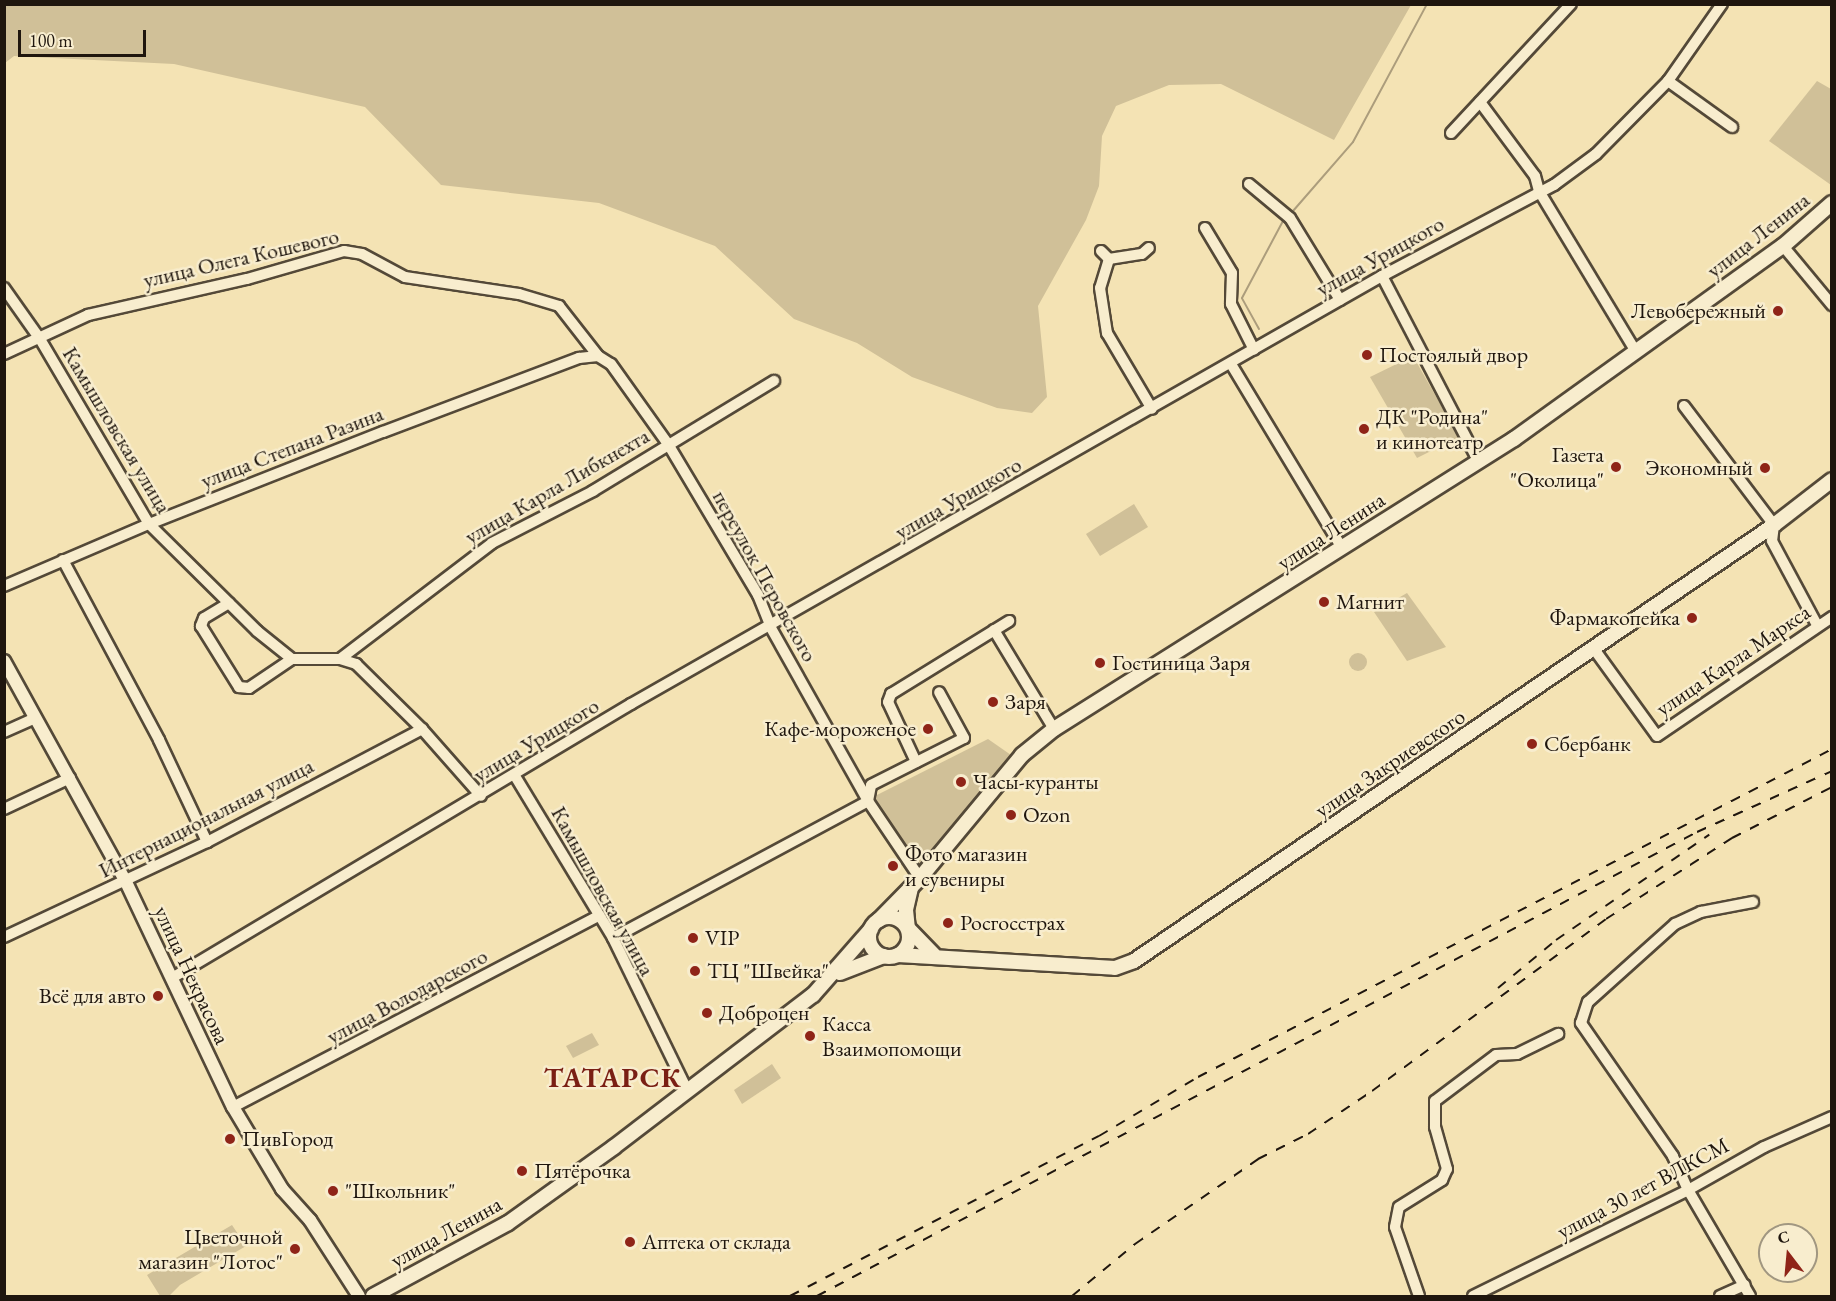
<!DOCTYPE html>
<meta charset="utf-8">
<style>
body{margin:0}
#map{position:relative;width:1836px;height:1301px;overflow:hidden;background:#f4e3b4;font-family:"EB Garamond",serif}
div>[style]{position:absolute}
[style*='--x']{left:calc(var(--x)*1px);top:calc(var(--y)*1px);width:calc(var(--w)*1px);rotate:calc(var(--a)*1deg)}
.green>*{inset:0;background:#d0c098}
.round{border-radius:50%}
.stream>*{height:2px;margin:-1px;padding:0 1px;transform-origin:1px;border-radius:1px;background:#ac9d7c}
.roads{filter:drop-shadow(2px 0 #544938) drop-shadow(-2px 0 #544938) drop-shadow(0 2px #544938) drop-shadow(0 -2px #544938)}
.minor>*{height:10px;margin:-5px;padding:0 5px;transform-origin:5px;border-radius:5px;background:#f8edce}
.tertiary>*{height:12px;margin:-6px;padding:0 6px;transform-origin:6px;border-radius:6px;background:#f8edce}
.secondary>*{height:14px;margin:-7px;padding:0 7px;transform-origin:7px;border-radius:7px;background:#f8edce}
.secondary>.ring{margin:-7px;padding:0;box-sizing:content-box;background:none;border:14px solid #f8edce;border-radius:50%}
.rail>*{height:2px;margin-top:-1px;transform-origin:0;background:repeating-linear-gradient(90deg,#1f160e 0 10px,transparent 0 20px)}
.dots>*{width:16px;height:16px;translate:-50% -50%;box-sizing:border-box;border:3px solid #f8edce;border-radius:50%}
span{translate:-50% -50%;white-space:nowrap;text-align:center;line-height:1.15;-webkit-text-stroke:5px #f8edce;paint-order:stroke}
.street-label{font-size:22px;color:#1f160e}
.poi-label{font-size:22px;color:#1f160e}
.right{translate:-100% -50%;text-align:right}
.left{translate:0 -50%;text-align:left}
.district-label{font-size:28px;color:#7a1f14;font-weight:700;letter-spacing:1.5px}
.frame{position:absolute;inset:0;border:6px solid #1f160e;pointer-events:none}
.north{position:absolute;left:1758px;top:1223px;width:60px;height:60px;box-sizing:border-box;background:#f8edce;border:2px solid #a19781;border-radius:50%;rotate:344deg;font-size:16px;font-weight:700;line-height:24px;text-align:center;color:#1f160e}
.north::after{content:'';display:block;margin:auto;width:21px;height:27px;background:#8f2418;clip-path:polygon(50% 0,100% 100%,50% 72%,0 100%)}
.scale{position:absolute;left:18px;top:30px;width:128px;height:27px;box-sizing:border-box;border:3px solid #1f160e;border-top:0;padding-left:8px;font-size:18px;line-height:21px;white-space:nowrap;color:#1f160e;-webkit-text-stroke:4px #f8edce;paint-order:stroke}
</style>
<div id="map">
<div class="green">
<i style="clip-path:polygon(5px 4px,1411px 4px,1411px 5px,1334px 140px,1221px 84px,1169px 85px,1116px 106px,1102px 136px,1099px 186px,1086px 220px,1038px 306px,1047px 397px,1032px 413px,997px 408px,912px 377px,857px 343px,794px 319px,715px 246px,599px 203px,441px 185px,365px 107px,174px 64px,14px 56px,5px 63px)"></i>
<i style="clip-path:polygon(1817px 81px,1831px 89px,1831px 185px,1769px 141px)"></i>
<i style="clip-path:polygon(1413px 356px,1459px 437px,1417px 458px,1370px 377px)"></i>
<i style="clip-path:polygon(1134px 504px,1148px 527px,1100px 556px,1086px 534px)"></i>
<i style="clip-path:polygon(1407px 593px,1446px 647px,1407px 661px,1374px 612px)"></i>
<i class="round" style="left:1349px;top:653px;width:18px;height:18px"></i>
<i style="clip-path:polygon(988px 739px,1011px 755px,920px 866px,873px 797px)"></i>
<i style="clip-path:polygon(592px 1033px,599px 1045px,573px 1058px,566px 1046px)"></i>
<i style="clip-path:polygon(772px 1064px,781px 1078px,742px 1104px,734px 1090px)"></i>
<i style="clip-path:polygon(232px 1225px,246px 1246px,180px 1285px,169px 1296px,160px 1296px,147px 1275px)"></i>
</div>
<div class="stream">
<i style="--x:1293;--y:211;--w:91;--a:-49"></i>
<i style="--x:1353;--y:142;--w:157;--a:-61.8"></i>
<i style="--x:1259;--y:329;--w:35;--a:-119"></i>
<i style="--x:1242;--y:298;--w:87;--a:-62"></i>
</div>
<div class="roads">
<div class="minor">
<i style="--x:1668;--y:81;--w:79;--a:35.7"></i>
<i style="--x:1480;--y:102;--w:92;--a:53.4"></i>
<i style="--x:1535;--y:176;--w:16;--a:75"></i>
<i style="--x:1539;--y:191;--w:188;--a:58.9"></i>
<i style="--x:1451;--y:133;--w:176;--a:-47.1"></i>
<i style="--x:1249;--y:184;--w:53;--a:39.7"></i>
<i style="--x:1290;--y:218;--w:96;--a:58.6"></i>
<i style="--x:1205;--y:228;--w:52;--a:59"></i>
<i style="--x:1232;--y:273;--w:31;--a:92"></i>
<i style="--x:1231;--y:304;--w:51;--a:63.4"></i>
<i style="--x:1783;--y:246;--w:77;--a:50.3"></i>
<i style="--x:1101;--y:251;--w:11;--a:45"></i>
<i style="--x:1109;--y:259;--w:30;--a:107"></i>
<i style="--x:1100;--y:288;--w:46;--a:81.2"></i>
<i style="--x:1107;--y:333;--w:88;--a:59.4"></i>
<i style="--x:1109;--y:259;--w:33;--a:-9"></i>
<i style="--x:1142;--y:254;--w:9;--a:-41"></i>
<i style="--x:1382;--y:276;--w:210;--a:62.5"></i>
<i style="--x:4;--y:288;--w:62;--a:54.8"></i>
<i style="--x:40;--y:339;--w:215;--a:59.5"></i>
<i style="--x:149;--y:524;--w:152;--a:44.7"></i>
<i style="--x:257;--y:631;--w:45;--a:38.7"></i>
<i style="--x:292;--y:659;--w:48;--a:0"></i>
<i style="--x:340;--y:659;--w:17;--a:17"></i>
<i style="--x:356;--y:664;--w:93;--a:44.6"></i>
<i style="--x:422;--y:729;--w:89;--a:48.6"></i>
<i style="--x:4;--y:354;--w:93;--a:-24.9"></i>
<i style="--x:88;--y:315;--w:163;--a:-12.8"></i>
<i style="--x:247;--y:279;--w:101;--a:-16.1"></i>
<i style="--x:344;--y:251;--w:18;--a:9"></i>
<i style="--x:362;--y:254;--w:49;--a:28.1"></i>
<i style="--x:405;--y:277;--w:115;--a:8.5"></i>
<i style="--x:519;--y:294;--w:42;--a:16.7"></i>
<i style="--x:559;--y:306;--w:63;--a:52"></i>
<i style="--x:598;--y:356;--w:15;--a:32"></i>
<i style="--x:611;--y:364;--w:98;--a:54.5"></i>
<i style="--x:668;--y:444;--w:176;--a:59.2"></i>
<i style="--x:758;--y:595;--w:35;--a:68"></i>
<i style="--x:771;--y:628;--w:198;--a:60.7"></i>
<i style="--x:868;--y:801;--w:93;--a:56"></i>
<i style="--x:1231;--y:364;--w:215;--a:58.9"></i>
<i style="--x:1684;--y:406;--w:149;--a:52.9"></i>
<i style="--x:1774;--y:525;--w:16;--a:97"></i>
<i style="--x:1772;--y:541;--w:95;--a:61.8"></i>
<i style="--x:63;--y:560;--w:204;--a:61.9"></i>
<i style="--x:159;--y:740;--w:113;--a:64.8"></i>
<i style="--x:4;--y:586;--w:158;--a:-23.2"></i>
<i style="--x:149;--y:524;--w:251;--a:-21.5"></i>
<i style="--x:383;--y:432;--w:210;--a:-20.7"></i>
<i style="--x:579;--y:358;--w:19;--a:-6"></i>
<i style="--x:229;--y:603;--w:29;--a:149"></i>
<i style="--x:204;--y:618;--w:9;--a:111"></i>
<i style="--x:201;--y:626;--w:72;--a:58.1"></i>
<i style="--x:239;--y:687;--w:10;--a:6"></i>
<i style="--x:249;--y:688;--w:52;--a:-34"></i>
<i style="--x:994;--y:630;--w:116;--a:58.8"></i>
<i style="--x:1594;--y:649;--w:107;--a:54.1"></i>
<i style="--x:1657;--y:736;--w:212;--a:-34.2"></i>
<i style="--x:340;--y:659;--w:191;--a:-37.3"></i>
<i style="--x:492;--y:543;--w:114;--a:-27.2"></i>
<i style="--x:593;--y:491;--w:212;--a:-31.3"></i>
<i style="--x:4;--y:732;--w:34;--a:-24"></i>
<i style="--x:916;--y:762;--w:66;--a:-115"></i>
<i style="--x:888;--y:702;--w:9;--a:-69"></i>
<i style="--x:891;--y:694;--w:139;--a:-31.7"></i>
<i style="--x:515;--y:776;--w:189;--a:58.8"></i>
<i style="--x:613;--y:938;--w:169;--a:64"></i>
<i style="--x:4;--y:809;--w:73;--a:-25.2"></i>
<i style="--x:4;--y:937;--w:224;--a:-25.1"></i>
<i style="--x:207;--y:842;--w:243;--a:-27.7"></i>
<i style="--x:613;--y:938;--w:289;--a:-28.2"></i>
<i style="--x:868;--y:801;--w:16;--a:-79"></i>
<i style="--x:871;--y:785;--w:104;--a:-26.8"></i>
<i style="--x:964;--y:738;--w:52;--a:-118.5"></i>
<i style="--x:172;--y:978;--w:535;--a:-30.84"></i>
<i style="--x:631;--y:704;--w:864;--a:-29.68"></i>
<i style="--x:1382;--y:276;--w:195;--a:-27.9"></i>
<i style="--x:1554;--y:185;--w:52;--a:-36.4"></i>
<i style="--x:1596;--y:154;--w:103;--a:-45.4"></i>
<i style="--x:1668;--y:81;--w:94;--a:-55"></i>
<i style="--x:233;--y:1107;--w:413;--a:-27.6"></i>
<i style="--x:1419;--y:1296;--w:73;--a:-109.2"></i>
<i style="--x:1395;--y:1227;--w:20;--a:-79"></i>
<i style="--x:1399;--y:1207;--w:51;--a:-32.1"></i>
<i style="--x:1442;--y:1180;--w:12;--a:-66"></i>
<i style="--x:1447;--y:1169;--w:44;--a:-105.9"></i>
<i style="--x:1435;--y:1127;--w:26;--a:-90"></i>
<i style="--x:1435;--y:1101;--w:76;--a:-37"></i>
<i style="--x:1496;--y:1055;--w:21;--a:-3"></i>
<i style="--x:1517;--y:1054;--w:46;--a:-26"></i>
<i style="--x:1473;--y:1296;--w:240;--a:-26.2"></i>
<i style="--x:1688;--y:1190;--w:87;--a:-29.5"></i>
<i style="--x:1764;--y:1147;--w:74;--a:-23.8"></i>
<i style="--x:1720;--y:1296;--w:27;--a:-24"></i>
<i style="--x:1750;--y:1296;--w:123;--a:-120.3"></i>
<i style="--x:1688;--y:1190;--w:37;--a:-114"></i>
<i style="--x:1673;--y:1156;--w:162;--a:-124.7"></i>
<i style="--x:1581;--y:1023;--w:22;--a:-72"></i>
<i style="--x:1588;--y:1002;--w:117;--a:-41.9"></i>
<i style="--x:1675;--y:924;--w:29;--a:-25"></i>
<i style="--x:1701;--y:912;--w:53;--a:-10.9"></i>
</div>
<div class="tertiary">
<i style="--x:4;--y:661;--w:252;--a:61.1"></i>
<i style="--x:126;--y:882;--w:249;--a:64.6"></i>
<i style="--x:233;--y:1107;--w:96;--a:59.1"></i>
<i style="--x:282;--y:1189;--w:42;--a:47.9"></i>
<i style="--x:310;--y:1220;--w:90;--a:57.2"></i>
</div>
<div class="secondary">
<i style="--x:911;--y:888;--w:23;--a:103"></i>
<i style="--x:906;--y:910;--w:18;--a:84"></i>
<i style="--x:908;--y:928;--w:37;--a:46"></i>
<i class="ring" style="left:869px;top:917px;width:26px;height:26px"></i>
<i style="--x:879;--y:920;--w:59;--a:-45.7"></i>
<i style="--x:920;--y:878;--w:160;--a:-50.3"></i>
<i style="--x:1022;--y:755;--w:41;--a:-39.1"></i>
<i style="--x:1054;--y:729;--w:544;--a:-32.23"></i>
<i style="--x:1514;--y:439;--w:331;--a:-35.7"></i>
<i style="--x:1783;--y:246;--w:65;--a:-41.3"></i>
<i style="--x:898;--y:955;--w:217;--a:3.4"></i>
<i style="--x:1115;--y:968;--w:20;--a:-20"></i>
<i style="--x:1134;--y:961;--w:774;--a:-34.26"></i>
<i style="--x:1774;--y:525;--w:73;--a:-37.8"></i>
<i style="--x:840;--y:973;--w:47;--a:-21.1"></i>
<i style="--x:373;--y:1296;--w:153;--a:-28.4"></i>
<i style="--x:508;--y:1223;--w:130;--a:-35.6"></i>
<i style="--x:614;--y:1147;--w:250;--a:-37.4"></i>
<i style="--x:813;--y:995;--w:88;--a:-48.7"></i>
</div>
</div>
<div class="rail">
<i style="--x:1498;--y:988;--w:75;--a:-39.6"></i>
<i style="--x:1556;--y:940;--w:186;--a:-34.5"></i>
<i style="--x:790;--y:1296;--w:348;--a:-27.4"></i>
<i style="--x:1099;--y:1136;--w:115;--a:-30.8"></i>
<i style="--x:1198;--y:1077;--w:714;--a:-27.35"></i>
<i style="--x:817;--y:1296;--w:995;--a:-27.8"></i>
<i style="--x:1697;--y:832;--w:148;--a:-24.3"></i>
<i style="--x:1072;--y:1296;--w:82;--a:-39.5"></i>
<i style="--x:1135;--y:1244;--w:150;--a:-34.6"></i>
<i style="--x:1258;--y:1159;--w:56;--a:-26.6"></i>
<i style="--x:1308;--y:1134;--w:77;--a:-33.9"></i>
<i style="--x:1372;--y:1091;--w:290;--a:-36.3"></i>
<i style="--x:1606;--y:919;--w:150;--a:-32.7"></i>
<i style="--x:1732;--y:838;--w:112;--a:-27"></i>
</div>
<div class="dots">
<i style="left:1778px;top:311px;background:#8f2418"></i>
<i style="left:1367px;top:355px;background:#8f2418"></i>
<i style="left:1364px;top:429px;background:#8f2418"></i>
<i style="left:1616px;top:467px;background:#8f2418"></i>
<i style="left:1765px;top:468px;background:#8f2418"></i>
<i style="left:1324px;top:602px;background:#8f2418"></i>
<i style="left:1692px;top:618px;background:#8f2418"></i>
<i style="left:1100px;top:663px;background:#8f2418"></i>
<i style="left:993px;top:702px;background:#8f2418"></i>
<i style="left:928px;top:729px;background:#8f2418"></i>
<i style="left:1532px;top:744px;background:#8f2418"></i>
<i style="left:961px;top:782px;background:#8f2418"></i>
<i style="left:1011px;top:815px;background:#8f2418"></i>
<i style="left:893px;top:866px;background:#8f2418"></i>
<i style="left:948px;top:923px;background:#8f2418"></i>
<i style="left:693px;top:938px;background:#8f2418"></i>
<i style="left:695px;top:971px;background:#8f2418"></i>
<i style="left:158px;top:996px;background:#8f2418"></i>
<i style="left:707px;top:1013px;background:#8f2418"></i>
<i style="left:810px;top:1036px;background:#8f2418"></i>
<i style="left:230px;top:1139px;background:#8f2418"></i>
<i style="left:522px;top:1171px;background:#8f2418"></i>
<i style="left:333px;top:1191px;background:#8f2418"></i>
<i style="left:630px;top:1242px;background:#8f2418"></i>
<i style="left:295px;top:1249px;background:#8f2418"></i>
</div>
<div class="street-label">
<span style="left:1758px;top:235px;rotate:-38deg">улица Ленина</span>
<span style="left:1380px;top:256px;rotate:-29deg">улица Урицкого</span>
<span style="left:241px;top:258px;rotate:-13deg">улица Олега Кошевого</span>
<span style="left:117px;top:430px;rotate:59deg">Камышловская улица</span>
<span style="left:292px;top:447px;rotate:-21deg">улица Степана Разина</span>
<span style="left:557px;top:486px;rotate:-30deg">улица Карла Либкнехта</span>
<span style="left:958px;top:498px;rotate:-30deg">улица Урицкого</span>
<span style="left:1331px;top:531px;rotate:-33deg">улица Ленина</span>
<span style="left:765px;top:576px;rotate:61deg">переулок Перовского</span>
<span style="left:1733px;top:660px;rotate:-34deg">улица Карла Маркса</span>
<span style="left:536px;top:740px;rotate:-31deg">улица Урицкого</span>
<span style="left:1390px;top:763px;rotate:-34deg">улица Закриевского</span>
<span style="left:206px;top:818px;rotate:-27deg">Интернациональная улица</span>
<span style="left:603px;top:891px;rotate:61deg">Камышловская улица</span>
<span style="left:192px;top:975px;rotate:65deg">улица Некрасова</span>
<span style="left:407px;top:996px;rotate:-28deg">улица Володарского</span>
<span style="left:1643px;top:1188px;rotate:-28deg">улица 30 лет ВЛКСМ</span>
<span style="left:446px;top:1232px;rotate:-29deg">улица Ленина</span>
</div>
<div class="poi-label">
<span class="right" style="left:1766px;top:311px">Левобережный</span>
<span class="left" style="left:1379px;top:355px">Постоялый двор</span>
<span class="left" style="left:1376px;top:429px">ДК "Родина"<br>и кинотеатр</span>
<span class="right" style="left:1604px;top:467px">Газета<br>"Околица"</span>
<span class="right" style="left:1753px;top:468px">Экономный</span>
<span class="left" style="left:1336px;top:602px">Магнит</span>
<span class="right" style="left:1680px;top:618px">Фармакопейка</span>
<span class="left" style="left:1112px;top:663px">Гостиница Заря</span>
<span class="left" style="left:1005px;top:702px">Заря</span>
<span class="right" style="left:916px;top:729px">Кафе-мороженое</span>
<span class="left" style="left:1544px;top:744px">Сбербанк</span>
<span class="left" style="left:973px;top:782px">Часы-куранты</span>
<span class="left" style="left:1023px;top:815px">Ozon</span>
<span class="left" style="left:905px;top:866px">Фото магазин<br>и сувениры</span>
<span class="left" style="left:960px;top:923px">Росгосстрах</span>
<span class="left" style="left:705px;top:938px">VIP</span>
<span class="left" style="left:707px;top:971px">ТЦ "Швейка"</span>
<span class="right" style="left:146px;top:996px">Всё для авто</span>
<span class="left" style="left:719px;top:1013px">Доброцен</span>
<span class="left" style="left:822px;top:1036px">Касса<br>Взаимопомощи</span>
<span class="left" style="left:242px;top:1139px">ПивГород</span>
<span class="left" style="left:534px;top:1171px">Пятёрочка</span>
<span class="left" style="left:345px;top:1191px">"Школьник"</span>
<span class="right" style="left:283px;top:1249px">Цветочной<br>магазин "Лотос"</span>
<span class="left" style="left:642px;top:1242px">Аптека от склада</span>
</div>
<div class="district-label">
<span style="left:613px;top:1077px">ТАТАРСК</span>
</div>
<div class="frame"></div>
<div class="north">С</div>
<div class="scale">100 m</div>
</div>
